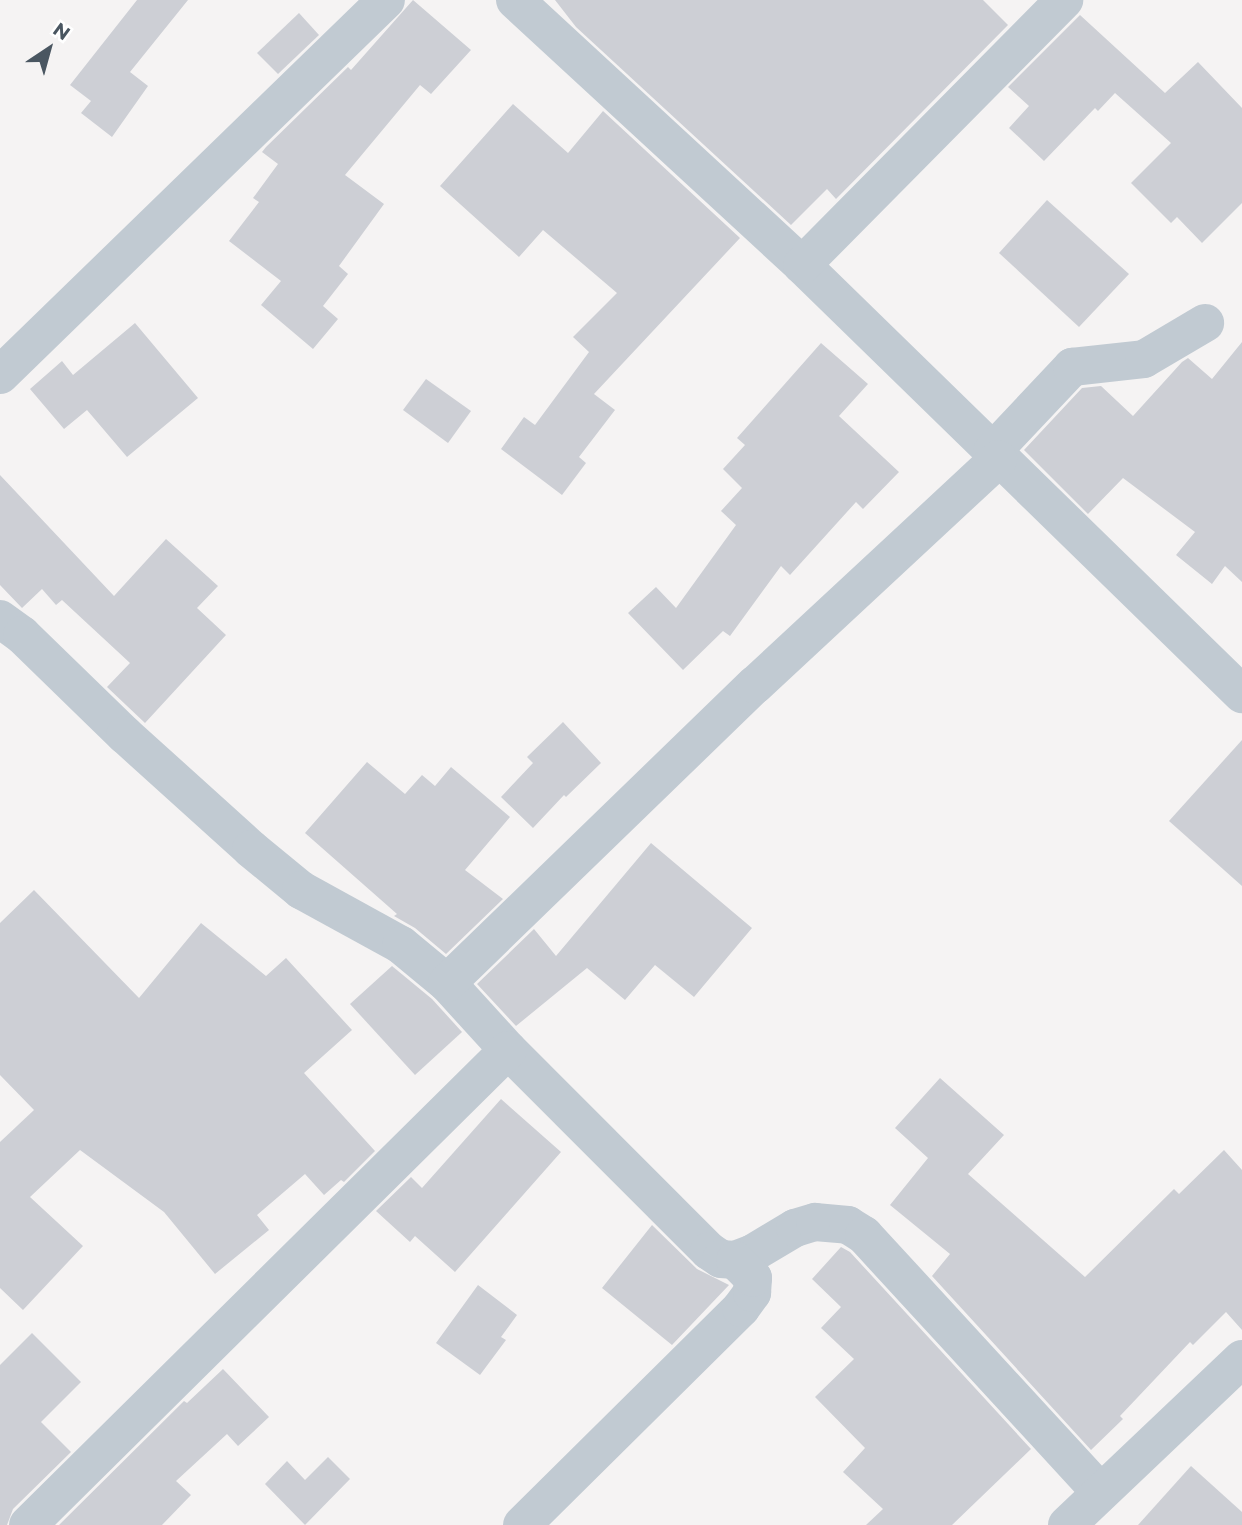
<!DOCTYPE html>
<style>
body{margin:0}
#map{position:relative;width:1242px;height:1525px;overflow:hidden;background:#f5f3f3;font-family:Montserrat,sans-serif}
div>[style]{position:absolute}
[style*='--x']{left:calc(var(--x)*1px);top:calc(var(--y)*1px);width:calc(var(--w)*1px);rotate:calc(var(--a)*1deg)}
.building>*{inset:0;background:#cdcfd5}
.minor>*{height:38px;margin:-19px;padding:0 19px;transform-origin:19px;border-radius:19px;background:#c1cad2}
span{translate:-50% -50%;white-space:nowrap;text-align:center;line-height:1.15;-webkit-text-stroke:7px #fff;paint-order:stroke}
.north{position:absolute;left:14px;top:14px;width:70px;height:70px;-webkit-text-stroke:5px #fff;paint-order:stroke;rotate:36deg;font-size:19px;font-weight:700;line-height:28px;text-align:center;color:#4a5661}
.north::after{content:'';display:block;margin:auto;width:24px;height:32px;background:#4a5661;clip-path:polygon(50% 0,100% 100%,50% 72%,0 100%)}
</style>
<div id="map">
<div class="building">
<i style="clip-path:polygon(137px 0,188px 0,130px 72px,148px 86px,112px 137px,81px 113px,91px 101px,70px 85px)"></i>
<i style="clip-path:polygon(413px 0,471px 50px,431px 94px,420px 85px,345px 175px,384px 204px,339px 266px,348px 274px,323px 306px,338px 319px,313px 349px,261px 305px,281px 281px,229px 241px,259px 202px,253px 198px,278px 164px,262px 152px,266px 147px,348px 67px,351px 70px)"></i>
<i style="clip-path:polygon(555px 0,983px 0,1008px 25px,836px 199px,827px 189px,791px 225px,576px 27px)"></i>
<i style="clip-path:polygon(299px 13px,319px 35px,278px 74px,257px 53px)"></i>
<i style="clip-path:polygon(1080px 15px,1165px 93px,1198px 62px,1242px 108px,1242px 203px,1202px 243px,1177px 217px,1171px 223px,1131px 183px,1171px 143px,1115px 93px,1098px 111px,1095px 108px,1044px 161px,1009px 128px,1029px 106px,1008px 87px)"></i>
<i style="clip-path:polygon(513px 104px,568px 153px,603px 111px,740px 238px,594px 394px,615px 410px,579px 457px,586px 463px,562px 495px,501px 449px,524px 417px,535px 425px,589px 352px,573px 337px,617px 293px,543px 230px,519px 257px,440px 186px)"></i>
<i style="clip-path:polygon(1047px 200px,1129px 274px,1079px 327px,999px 253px)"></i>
<i style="clip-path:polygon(135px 323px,198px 398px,127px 457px,87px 410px,64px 429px,30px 389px,62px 361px,73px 375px)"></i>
<i style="clip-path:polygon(1242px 342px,1242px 582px,1225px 566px,1212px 584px,1176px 555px,1195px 532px,1123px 478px,1088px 514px,1024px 450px,1082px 388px,1101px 386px,1133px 416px,1182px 362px,1188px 358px,1212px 379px)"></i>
<i style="clip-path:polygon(821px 343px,868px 384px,839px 416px,899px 472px,863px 509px,856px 502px,790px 575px,781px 566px,730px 636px,723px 631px,683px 670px,628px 613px,656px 587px,676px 608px,736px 525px,721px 511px,742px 488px,723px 469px,745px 445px,737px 438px)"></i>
<i style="clip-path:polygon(426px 379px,471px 411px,448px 443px,403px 410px)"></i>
<i style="clip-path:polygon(0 475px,114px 596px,166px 539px,218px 586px,197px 608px,226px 635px,145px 723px,107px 687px,130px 663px,62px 600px,56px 605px,42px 589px,22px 608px,0 585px)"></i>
<i style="clip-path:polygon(563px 722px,601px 763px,566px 797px,564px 795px,533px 828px,501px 797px,533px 763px,527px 757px)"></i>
<i style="clip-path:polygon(1242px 740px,1242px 886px,1169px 821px)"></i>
<i style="clip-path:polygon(367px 762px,405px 794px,422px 775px,435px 786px,451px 767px,510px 817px,465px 870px,503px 899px,446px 954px,415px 928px,394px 916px,397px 914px,305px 833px)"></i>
<i style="clip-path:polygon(651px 843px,752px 928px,694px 997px,655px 965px,625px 1000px,587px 968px,516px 1026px,477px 984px,534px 929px,556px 956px)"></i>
<i style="clip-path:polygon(34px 890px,139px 998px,201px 923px,266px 976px,286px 958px,352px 1030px,304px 1073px,375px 1151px,344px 1182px,341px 1180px,324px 1195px,305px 1174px,257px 1215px,269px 1230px,215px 1274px,164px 1212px,80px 1150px,30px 1197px,83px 1246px,23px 1310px,0 1288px,0 1142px,34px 1110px,0 1075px,0 923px)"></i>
<i style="clip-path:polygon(392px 966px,432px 999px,462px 1032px,415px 1075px,350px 1004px)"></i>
<i style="clip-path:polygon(940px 1078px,1004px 1135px,968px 1174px,1085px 1277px,1174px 1189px,1179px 1194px,1224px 1150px,1242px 1170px,1242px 1330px,1226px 1312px,1193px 1345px,1190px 1342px,1120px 1416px,1123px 1419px,1091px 1450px,932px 1276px,950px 1254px,890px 1205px,928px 1158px,895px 1128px)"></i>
<i style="clip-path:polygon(501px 1099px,561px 1152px,455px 1272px,415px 1236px,410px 1242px,376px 1211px,411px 1177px,422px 1188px)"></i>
<i style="clip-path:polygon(652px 1225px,697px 1269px,729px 1285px,672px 1345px,602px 1288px)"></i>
<i style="clip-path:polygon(841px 1247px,850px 1252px,1031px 1449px,952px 1525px,866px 1525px,883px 1509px,843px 1472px,865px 1448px,815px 1397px,854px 1359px,821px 1328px,841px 1307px,812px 1279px)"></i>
<i style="clip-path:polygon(478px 1285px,517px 1315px,501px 1337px,506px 1340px,480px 1375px,436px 1343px)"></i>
<i style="clip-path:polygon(32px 1333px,81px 1382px,41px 1422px,71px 1452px,13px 1509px,7px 1525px,0 1525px,0 1365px)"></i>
<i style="clip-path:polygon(223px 1369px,269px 1417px,238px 1446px,227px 1434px,176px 1481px,191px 1495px,162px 1525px,59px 1525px,184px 1401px,187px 1403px)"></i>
<i style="clip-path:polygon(328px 1457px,350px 1479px,305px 1525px,265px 1484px,287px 1461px,305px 1480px)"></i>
<i style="clip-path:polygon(1191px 1466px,1242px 1512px,1242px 1525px,1138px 1525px)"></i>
</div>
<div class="minor">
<i style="--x:515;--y:0;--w:391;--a:42.7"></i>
<i style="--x:802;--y:265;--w:615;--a:44.27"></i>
<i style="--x:802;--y:265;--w:373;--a:-45.3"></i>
<i style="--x:0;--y:375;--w:538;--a:-44.17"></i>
<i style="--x:992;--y:452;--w:117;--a:-46.7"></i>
<i style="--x:1072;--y:367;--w:72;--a:-6.3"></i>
<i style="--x:1144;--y:359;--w:71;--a:-30.5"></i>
<i style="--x:0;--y:619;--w:27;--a:36"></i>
<i style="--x:22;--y:635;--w:144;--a:44.2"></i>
<i style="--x:125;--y:735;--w:170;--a:42.1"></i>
<i style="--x:251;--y:849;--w:65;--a:39.4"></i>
<i style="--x:301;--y:890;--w:114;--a:28.8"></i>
<i style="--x:401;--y:945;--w:60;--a:39.6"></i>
<i style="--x:447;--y:983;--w:91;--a:47.7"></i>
<i style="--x:508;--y:1050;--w:284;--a:45"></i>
<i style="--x:709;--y:1251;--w:14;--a:34"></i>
<i style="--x:721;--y:1259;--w:14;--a:4"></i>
<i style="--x:735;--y:1260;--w:19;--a:-21"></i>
<i style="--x:753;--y:1253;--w:49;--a:-30.8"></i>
<i style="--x:795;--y:1228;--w:21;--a:-17"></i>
<i style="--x:815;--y:1222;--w:33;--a:5"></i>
<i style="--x:848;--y:1225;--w:19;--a:32"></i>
<i style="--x:864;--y:1235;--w:349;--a:47.4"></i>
<i style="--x:447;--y:983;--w:429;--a:-44.1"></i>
<i style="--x:755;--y:685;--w:332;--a:-42.9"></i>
<i style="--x:28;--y:1525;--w:675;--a:-44.7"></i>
<i style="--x:522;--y:1525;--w:308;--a:-44.7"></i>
<i style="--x:741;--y:1308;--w:19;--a:-54"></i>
<i style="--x:752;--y:1293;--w:15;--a:-86"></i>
<i style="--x:753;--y:1278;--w:25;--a:-135"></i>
<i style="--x:1067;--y:1525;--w:241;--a:-43.5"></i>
</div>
<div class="north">N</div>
</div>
